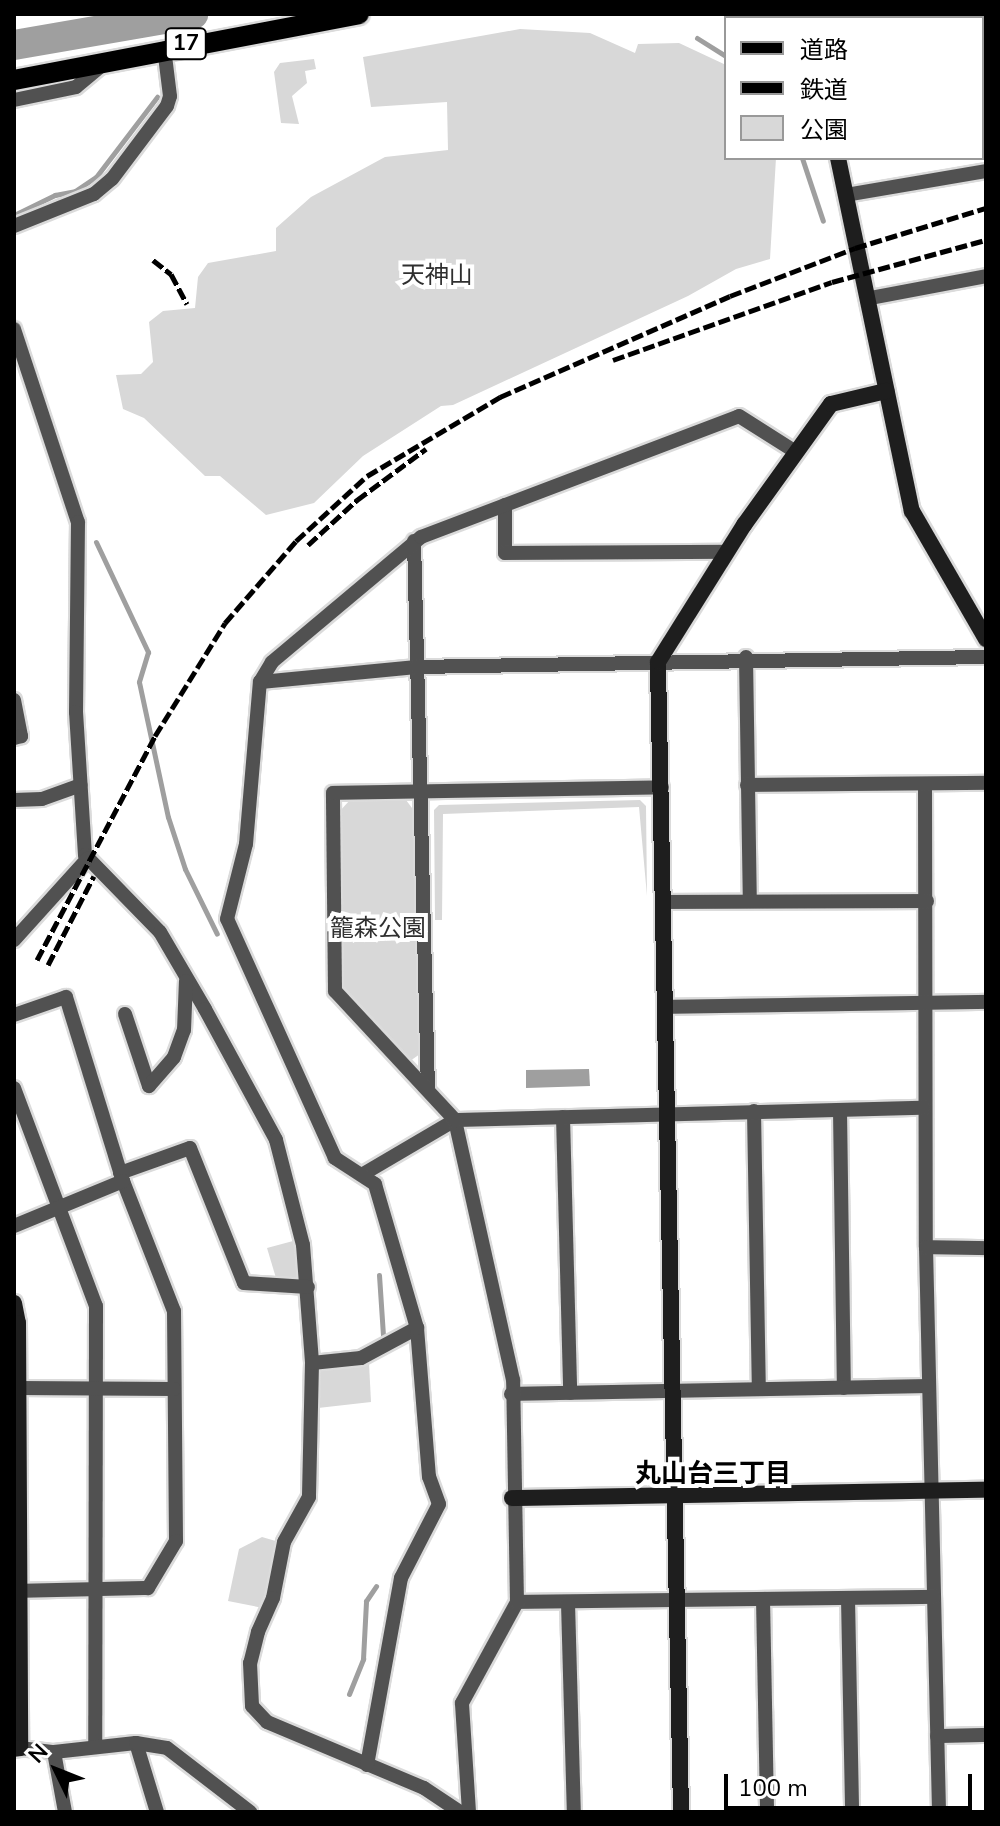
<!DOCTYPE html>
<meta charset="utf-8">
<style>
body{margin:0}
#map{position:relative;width:1000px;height:1826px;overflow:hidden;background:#fff;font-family:"Nunito Sans","Noto Sans JP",sans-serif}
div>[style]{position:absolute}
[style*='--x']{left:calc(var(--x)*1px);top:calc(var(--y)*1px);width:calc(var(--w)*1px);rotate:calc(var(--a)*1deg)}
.green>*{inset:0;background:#d8d8d8}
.water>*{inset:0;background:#9f9f9f}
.stream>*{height:5px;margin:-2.5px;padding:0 2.5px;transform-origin:2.5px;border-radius:2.5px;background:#9f9f9f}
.river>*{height:30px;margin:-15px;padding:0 15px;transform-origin:15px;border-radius:15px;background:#9f9f9f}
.roads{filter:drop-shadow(2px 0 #dbdbdb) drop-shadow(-2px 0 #dbdbdb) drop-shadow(0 2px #dbdbdb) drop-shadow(0 -2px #dbdbdb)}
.street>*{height:14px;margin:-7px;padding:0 7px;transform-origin:7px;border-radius:7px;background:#515151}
.secondary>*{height:16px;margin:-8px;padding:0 8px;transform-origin:8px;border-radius:8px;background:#1e1e1e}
.primary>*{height:20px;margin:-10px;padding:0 10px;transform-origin:10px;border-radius:10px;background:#000}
.rail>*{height:5px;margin-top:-2.5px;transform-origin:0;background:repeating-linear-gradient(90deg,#000 0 12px,transparent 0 16px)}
span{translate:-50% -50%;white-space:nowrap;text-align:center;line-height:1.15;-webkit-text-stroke:8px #fff;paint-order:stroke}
.shield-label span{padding:2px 6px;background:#fff;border:2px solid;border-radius:6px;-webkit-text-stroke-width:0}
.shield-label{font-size:22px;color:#000;font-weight:700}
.park-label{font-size:24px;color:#2f2f2f}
.neighbourhood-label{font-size:26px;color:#000;font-weight:700}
.frame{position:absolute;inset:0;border:16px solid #000;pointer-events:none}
.legend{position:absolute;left:724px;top:16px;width:260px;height:144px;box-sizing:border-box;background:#fff;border:2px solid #999;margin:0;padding:10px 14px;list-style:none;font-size:24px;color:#000}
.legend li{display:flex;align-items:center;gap:16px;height:40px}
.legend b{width:40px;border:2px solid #999}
.north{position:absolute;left:16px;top:1730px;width:80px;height:80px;-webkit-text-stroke:6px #fff;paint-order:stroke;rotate:313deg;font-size:22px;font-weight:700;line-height:32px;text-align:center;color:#000}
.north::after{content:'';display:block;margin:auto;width:28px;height:36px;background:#000;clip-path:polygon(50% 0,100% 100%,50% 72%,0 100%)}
.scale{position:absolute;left:724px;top:1774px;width:248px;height:36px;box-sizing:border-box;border:4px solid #000;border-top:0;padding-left:10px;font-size:24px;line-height:28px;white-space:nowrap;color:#000;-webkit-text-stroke:6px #fff;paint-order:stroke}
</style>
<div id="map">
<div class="green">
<i style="clip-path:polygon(520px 29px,590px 33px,635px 53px,638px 44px,679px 43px,726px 65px,726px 158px,776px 158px,770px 259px,736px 269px,688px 296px,453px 405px,441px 406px,363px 456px,314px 503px,266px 515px,220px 476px,205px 476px,144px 418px,123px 409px,116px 375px,141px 374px,153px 362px,149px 322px,163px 311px,195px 308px,198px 277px,208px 263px,276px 251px,276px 228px,311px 197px,385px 157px,448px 150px,447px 102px,371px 107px,363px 57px)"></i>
<i style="clip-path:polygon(314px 59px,316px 69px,305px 71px,307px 83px,292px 96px,299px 124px,281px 123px,274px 72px,280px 63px)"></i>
<i style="clip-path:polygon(350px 800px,406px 800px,412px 808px,420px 1054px,410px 1061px,341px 991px,338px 813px)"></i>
<i style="clip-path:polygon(640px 800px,646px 806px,647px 896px,639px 807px,443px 814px,442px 920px,435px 920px,434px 810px,439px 805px)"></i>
<i style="clip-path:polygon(293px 1241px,302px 1281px,276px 1278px,267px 1248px)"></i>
<i style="clip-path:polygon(369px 1363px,371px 1402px,318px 1408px,319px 1369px)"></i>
<i style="clip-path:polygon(262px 1537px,279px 1542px,268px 1600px,263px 1608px,228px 1601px,239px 1549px)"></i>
</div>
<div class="water">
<i style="clip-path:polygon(589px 1069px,590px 1086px,526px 1088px,526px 1070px)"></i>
</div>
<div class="stream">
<i style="--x:697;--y:38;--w:34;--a:32"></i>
<i style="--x:802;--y:158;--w:66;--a:71.6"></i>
<i style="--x:14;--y:215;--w:46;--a:-26"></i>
<i style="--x:55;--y:195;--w:20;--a:-11"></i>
<i style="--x:75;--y:191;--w:25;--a:-34"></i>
<i style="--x:96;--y:177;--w:101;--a:-52.7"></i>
<i style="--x:96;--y:542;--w:122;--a:64.7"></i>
<i style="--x:148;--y:652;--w:31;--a:107"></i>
<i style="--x:139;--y:682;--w:138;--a:77.9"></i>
<i style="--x:168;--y:817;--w:55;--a:71.9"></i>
<i style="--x:185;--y:869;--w:72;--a:63.8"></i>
<i style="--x:379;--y:1275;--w:60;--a:86.2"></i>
<i style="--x:349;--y:1694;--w:38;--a:-68"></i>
<i style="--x:363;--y:1659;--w:58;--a:-87"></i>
<i style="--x:366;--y:1601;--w:18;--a:-56"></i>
</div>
<div class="river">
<i style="--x:14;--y:45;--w:182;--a:-9.8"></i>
</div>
<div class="roads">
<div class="street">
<i style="--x:14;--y:100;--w:63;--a:-11.8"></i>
<i style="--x:76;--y:87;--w:38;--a:-40"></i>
<i style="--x:846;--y:195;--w:142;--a:-9.7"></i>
<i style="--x:14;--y:226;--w:86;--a:-21.8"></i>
<i style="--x:94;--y:194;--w:23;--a:-40"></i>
<i style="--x:112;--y:179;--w:91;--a:-53"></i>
<i style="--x:167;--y:106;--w:10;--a:-73"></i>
<i style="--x:170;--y:96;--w:48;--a:-97.1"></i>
<i style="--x:870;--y:298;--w:118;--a:-10.7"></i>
<i style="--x:14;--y:329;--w:203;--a:71.7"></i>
<i style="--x:78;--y:522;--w:190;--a:90.6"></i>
<i style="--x:76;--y:712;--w:143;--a:86.4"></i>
<i style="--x:85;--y:855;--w:107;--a:45.8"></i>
<i style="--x:160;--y:932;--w:89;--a:59.7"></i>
<i style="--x:205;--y:1009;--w:149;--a:61.5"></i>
<i style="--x:276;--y:1140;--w:108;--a:75.6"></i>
<i style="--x:303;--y:1245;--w:118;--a:85.6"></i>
<i style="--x:312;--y:1363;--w:134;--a:91.3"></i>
<i style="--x:309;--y:1497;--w:51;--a:119.1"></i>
<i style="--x:284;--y:1542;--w:57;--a:101.1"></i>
<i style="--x:273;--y:1598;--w:37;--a:114"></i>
<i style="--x:258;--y:1632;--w:32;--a:104"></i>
<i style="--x:250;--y:1663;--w:43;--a:87.3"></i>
<i style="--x:252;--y:1706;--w:22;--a:47"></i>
<i style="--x:267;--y:1722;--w:170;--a:22.8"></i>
<i style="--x:424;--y:1788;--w:43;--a:33.7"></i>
<i style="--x:505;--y:505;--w:48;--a:90"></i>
<i style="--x:505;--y:553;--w:222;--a:-0.3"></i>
<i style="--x:414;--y:541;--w:549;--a:88.54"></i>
<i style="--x:746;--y:657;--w:243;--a:89.1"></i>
<i style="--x:260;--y:682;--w:158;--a:-5.5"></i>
<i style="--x:417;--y:667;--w:569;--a:-1.01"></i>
<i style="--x:14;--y:700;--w:37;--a:79"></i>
<i style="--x:21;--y:736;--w:7;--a:164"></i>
<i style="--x:925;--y:784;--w:463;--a:89.9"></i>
<i style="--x:926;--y:1247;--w:565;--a:88.68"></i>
<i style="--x:747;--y:785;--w:239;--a:-0.5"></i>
<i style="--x:14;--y:800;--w:28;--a:-2"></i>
<i style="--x:42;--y:799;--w:41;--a:-19.7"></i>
<i style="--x:664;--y:902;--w:263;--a:-0.2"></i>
<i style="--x:14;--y:940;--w:110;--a:-47.9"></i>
<i style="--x:665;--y:1007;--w:321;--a:-0.9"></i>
<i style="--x:125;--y:1014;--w:76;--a:71.6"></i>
<i style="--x:14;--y:1015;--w:55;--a:-19.1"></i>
<i style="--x:66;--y:997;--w:193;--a:72.8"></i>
<i style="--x:123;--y:1181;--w:140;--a:68.6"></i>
<i style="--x:174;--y:1311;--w:230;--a:89.5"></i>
<i style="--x:176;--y:1541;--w:55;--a:120.8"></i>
<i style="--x:148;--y:1588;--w:128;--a:178.7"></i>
<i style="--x:149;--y:1086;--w:38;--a:-49"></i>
<i style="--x:174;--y:1057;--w:29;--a:-70"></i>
<i style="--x:184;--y:1030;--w:49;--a:-87.7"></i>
<i style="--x:14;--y:1088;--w:233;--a:69.4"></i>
<i style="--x:96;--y:1306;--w:439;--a:90.1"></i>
<i style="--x:840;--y:1110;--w:278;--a:89.2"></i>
<i style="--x:754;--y:1111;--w:278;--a:89"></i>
<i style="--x:563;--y:1117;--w:276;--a:88.5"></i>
<i style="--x:120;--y:1173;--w:74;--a:-19.7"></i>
<i style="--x:190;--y:1148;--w:145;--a:68.2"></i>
<i style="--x:244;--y:1283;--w:64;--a:3.6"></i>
<i style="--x:365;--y:1173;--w:104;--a:-30.5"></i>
<i style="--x:455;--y:1120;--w:469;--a:-1.5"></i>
<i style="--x:14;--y:1226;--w:118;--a:-22.4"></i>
<i style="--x:926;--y:1247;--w:60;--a:1"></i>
<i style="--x:312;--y:1363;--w:49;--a:-5.8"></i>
<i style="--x:361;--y:1358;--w:64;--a:-28.2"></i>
<i style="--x:18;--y:1388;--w:156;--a:0.4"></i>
<i style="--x:511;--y:1394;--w:418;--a:-1.1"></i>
<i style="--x:848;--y:1598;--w:214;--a:88.9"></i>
<i style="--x:763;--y:1599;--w:213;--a:88.9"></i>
<i style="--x:517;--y:1602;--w:417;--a:-0.7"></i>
<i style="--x:568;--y:1603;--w:209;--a:88.4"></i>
<i style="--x:937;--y:1736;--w:49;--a:-1.2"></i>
<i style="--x:136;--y:1743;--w:72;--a:73.1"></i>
<i style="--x:20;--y:1748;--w:34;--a:7"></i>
<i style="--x:54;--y:1752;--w:82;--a:-6.3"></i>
<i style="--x:136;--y:1743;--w:31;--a:9"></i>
<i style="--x:167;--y:1748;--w:105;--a:37.6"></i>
<i style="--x:54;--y:1752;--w:61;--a:79.6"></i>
<i style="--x:367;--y:1765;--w:190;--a:-79.7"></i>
<i style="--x:401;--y:1578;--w:83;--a:-62.8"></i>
<i style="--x:439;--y:1504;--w:29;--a:-110"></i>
<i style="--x:429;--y:1477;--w:149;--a:-94.6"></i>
<i style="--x:417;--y:1328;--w:150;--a:-106.3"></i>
<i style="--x:375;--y:1184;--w:48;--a:-147"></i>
<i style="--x:335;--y:1158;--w:262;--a:-114.3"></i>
<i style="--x:227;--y:919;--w:77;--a:-75.8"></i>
<i style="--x:246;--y:844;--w:163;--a:-85.1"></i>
<i style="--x:260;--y:682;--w:23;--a:-59"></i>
<i style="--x:272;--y:662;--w:194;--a:-40"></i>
<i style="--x:421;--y:537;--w:340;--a:-20.8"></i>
<i style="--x:739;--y:416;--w:67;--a:32.3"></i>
<i style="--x:469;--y:1812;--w:109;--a:-93.7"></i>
<i style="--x:462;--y:1703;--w:115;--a:-61.4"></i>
<i style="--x:517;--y:1602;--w:222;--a:-91"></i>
<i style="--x:513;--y:1380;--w:266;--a:-102.6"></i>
<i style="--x:455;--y:1120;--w:176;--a:-132.9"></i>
<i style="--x:335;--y:991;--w:198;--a:-90.6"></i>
<i style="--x:333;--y:793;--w:329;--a:-1"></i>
</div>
<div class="secondary">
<i style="--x:809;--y:14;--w:4;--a:76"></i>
<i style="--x:838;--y:158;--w:361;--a:78.2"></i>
<i style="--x:912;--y:511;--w:148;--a:60"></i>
<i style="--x:14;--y:1303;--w:20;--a:79"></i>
<i style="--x:18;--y:1323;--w:425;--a:89.7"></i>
<i style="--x:20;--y:1748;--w:6;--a:171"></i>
<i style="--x:512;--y:1498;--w:474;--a:-1"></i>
<i style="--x:681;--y:1812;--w:1150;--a:-91.15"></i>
<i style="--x:658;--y:662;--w:162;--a:-57.9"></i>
<i style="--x:744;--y:525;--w:149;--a:-54.3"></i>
<i style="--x:831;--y:404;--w:57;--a:-13.3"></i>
</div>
<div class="primary">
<i style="--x:14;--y:80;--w:351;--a:-10.8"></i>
</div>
</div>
<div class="rail">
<i style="--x:153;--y:260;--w:23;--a:38"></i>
<i style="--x:171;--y:274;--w:34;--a:62"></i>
<i style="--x:613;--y:360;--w:232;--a:-19.6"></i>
<i style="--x:832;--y:282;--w:160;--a:-15.3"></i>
<i style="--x:308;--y:545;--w:67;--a:-42.6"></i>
<i style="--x:357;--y:500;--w:86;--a:-36.5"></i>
<i style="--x:37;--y:960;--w:253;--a:-62.2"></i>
<i style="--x:155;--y:736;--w:133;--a:-58.2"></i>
<i style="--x:225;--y:623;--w:108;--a:-49.1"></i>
<i style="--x:296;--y:541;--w:96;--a:-42.5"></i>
<i style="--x:367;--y:476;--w:155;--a:-30.7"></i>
<i style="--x:500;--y:397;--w:251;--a:-23.7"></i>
<i style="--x:730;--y:296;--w:134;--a:-21"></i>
<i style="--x:855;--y:248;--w:137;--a:-17"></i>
<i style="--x:48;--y:965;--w:100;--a:-62.7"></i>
</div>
<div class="shield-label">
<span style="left:186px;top:44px">17</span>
</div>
<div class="park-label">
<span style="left:437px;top:276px">天神山</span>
<span style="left:378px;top:929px">籠森公園</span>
</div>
<div class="neighbourhood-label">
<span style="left:713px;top:1474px">丸山台三丁目</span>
</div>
<div class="frame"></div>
<ul class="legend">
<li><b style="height:10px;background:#000"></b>道路</li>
<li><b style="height:10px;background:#000"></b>鉄道</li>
<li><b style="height:22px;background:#d8d8d8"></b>公園</li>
</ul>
<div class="north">N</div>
<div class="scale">100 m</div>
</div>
